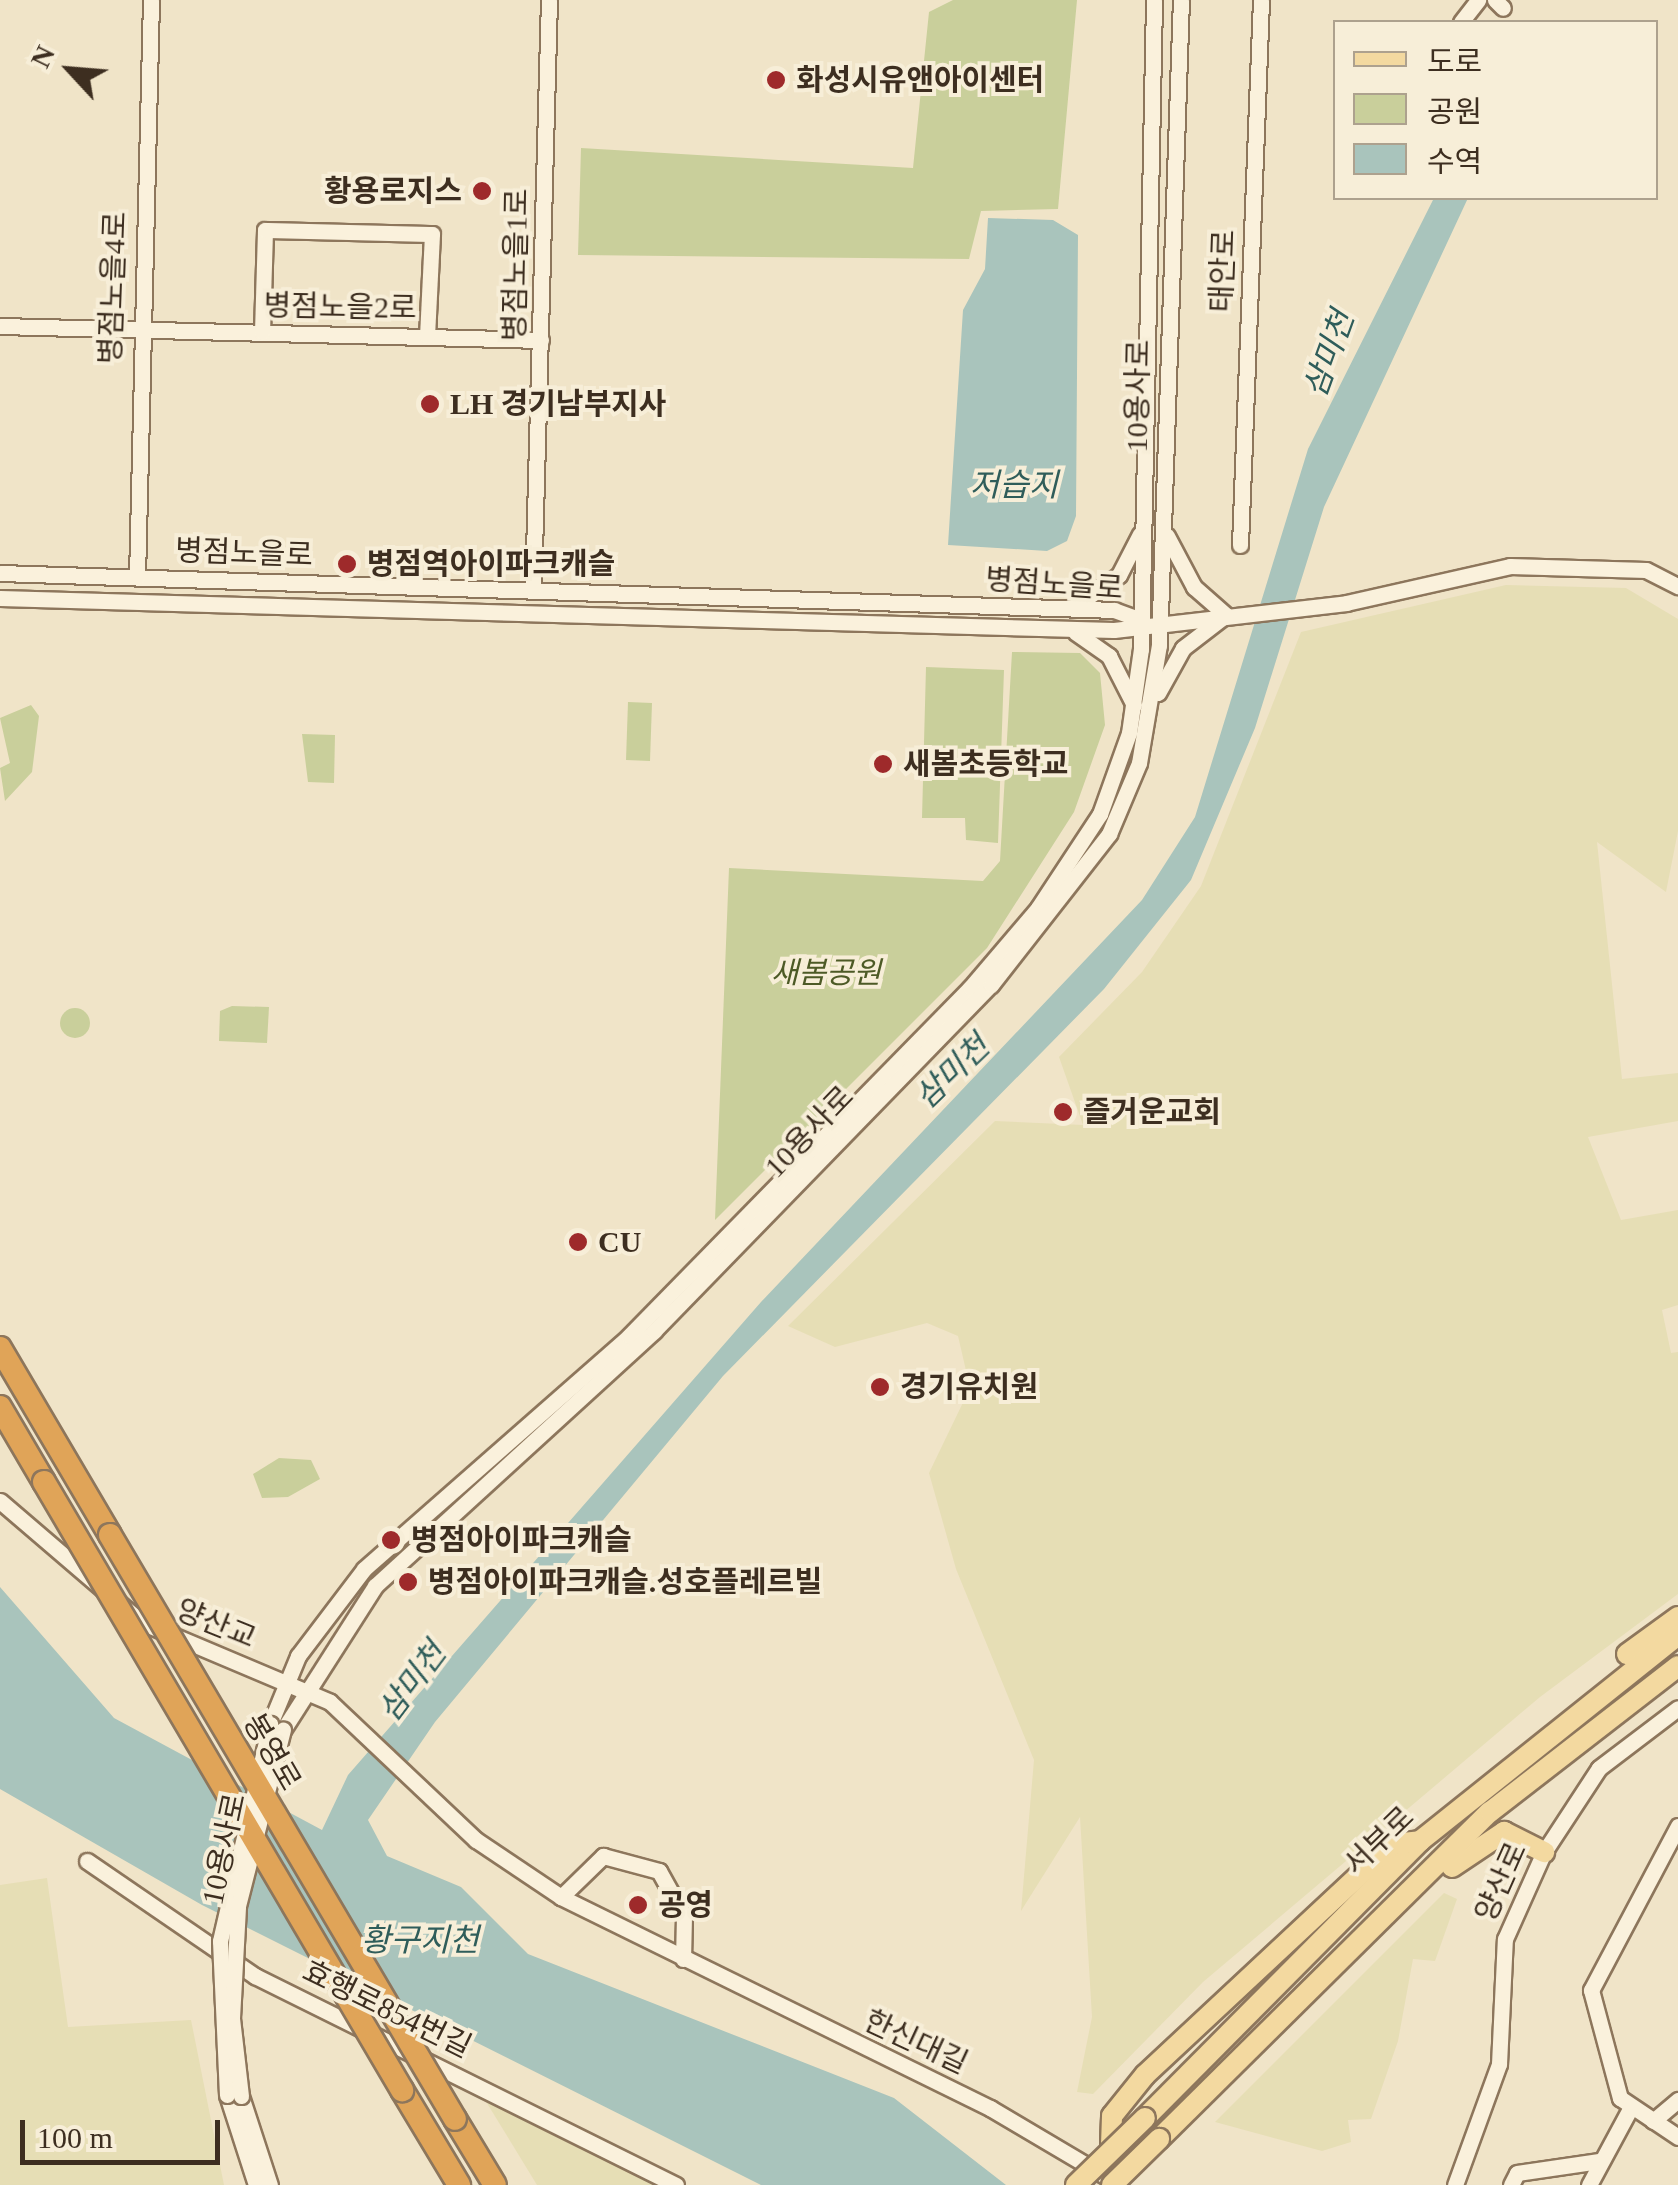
<!DOCTYPE html>
<meta charset="utf-8">
<style>
body{margin:0}
#map{position:relative;width:1678px;height:2185px;overflow:hidden;background:#f0e4c8;font-family:"Times New Roman","Noto Sans KR",serif}
div>[style]{position:absolute}
[style*='--x']{left:calc(var(--x)*1px);top:calc(var(--y)*1px);width:calc(var(--w)*1px);rotate:calc(var(--a)*1deg)}
.farmland>*{inset:0;background:#e6deb5}
.green>*{inset:0;background:#c9cf9b}
.round{border-radius:50%}
.water>*{inset:0;background:#a9c4bc}
.roads{filter:drop-shadow(2px 0 #8d765c) drop-shadow(-2px 0 #8d765c) drop-shadow(0 2px #8d765c) drop-shadow(0 -2px #8d765c)}
.minor>*{height:15px;margin:-7.5px;padding:0 7.5px;transform-origin:7.5px;border-radius:7.5px;background:#faf1dc}
.major>*{height:20px;margin:-10px;padding:0 10px;transform-origin:10px;border-radius:10px;background:#f3d9a0}
.highway>*{height:22px;margin:-11px;padding:0 11px;transform-origin:11px;border-radius:11px;background:#e0a458}
.bridges{filter:drop-shadow(2px 0 #8d765c) drop-shadow(-2px 0 #8d765c) drop-shadow(0 2px #8d765c) drop-shadow(0 -2px #8d765c)}
.minor-bridge>*{height:15px;margin:-7.5px;padding:0 7.5px;transform-origin:7.5px;border-radius:7.5px;background:#faf1dc}
.major-bridge>*{height:20px;margin:-10px;padding:0 10px;transform-origin:10px;border-radius:10px;background:#f3d9a0}
.highway-bridge>*{height:22px;margin:-11px;padding:0 11px;transform-origin:11px;border-radius:11px;background:#e0a458}
.dots>*{width:28px;height:28px;translate:-50% -50%;box-sizing:border-box;border:5px solid #f7eed8;border-radius:50%}
span{translate:-50% -50%;white-space:nowrap;text-align:center;line-height:1.15;-webkit-text-stroke:8px #f7eed8;paint-order:stroke}
.poi-label{font-size:30px;color:#3d2e20;font-weight:700}
.left{translate:0 -50%;text-align:left}
.right{translate:-100% -50%;text-align:right}
.street-label{font-size:30px;color:#3d2e20}
.park-label{font-size:30px;color:#4d5a26;font-style:italic}
.water-label{font-size:32px;color:#2f5d5a;font-style:italic}
.legend{position:absolute;left:1333px;top:20px;width:325px;height:180px;box-sizing:border-box;background:#f7eed8;border:2px solid #ada18e;margin:0;padding:12px 18px;list-style:none;font-size:30px;color:#3d2e20}
.legend li{display:flex;align-items:center;gap:20px;height:50px}
.legend b{width:50px;border:2px solid #ada18e}
.north{position:absolute;left:20px;top:20px;width:100px;height:100px;-webkit-text-stroke:8px #f7eed8;paint-order:stroke;rotate:296deg;font-size:28px;font-weight:700;line-height:40px;text-align:center;color:#3d2e20}
.north::after{content:'';display:block;margin:auto;width:35px;height:45px;background:#3d2e20;clip-path:polygon(50% 0,100% 100%,50% 72%,0 100%)}
.scale{position:absolute;left:20px;top:2120px;width:200px;height:45px;box-sizing:border-box;border:5px solid #3d2e20;border-top:0;padding-left:12px;font-size:30px;line-height:35px;white-space:nowrap;color:#3d2e20;-webkit-text-stroke:8px #f7eed8;paint-order:stroke}
</style>
<div id="map">
<div class="farmland">
<i style="clip-path:polygon(1506px 585px,1626px 588px,1678px 619px,1678px 831px,1666px 892px,1597px 842px,1622px 1079px,1678px 1073px,1678px 1121px,1588px 1137px,1621px 1220px,1678px 1210px,1678px 1305px,1662px 1310px,1671px 1353px,1678px 1352px,1678px 1594px,1540px 1697px,1203px 1982px,1093px 2094px,1077px 2092px,1092px 2017px,1080px 1817px,1021px 1911px,1034px 1760px,956px 1569px,929px 1473px,970px 1388px,958px 1336px,927px 1323px,835px 1347px,788px 1326px,995px 1121px,1083px 1125px,1059px 1057px,1142px 972px,1201px 886px,1301px 632px)"></i>
<i style="clip-path:polygon(47px 1878px,68px 2027px,191px 2020px,224px 2185px,0 2185px,0 1885px)"></i>
<i style="clip-path:polygon(1444px 1893px,1457px 1899px,1435px 1961px,1413px 1959px,1398px 2041px,1371px 2119px,1348px 2120px,1351px 2142px,1322px 2151px,1215px 2122px)"></i>
<i style="clip-path:polygon(474px 2082px,676px 2185px,537px 2185px)"></i>
</div>
<div class="green">
<i style="clip-path:polygon(953px 0,1077px 0,1058px 209px,981px 211px,969px 259px,578px 255px,581px 148px,913px 168px,929px 12px)"></i>
<i style="clip-path:polygon(1012px 652px,1080px 653px,1100px 673px,1105px 725px,1074px 812px,987px 948px,715px 1220px,729px 868px,983px 881px,1000px 861px)"></i>
<i style="clip-path:polygon(926px 667px,1004px 670px,998px 843px,966px 840px,965px 818px,922px 818px)"></i>
<i style="clip-path:polygon(628px 702px,652px 703px,650px 761px,626px 760px)"></i>
<i style="clip-path:polygon(31px 705px,39px 716px,32px 772px,5px 801px,0 768px,10px 763px,0 718px)"></i>
<i style="clip-path:polygon(302px 734px,335px 735px,334px 783px,308px 782px)"></i>
<i style="clip-path:polygon(232px 1006px,269px 1007px,267px 1043px,219px 1041px,220px 1011px)"></i>
<i class="round" style="left:60px;top:1008px;width:30px;height:30px"></i>
<i style="clip-path:polygon(279px 1458px,311px 1460px,320px 1479px,288px 1497px,262px 1498px,253px 1474px)"></i>
</div>
<div class="water">
<i style="clip-path:polygon(1434px 198px,1468px 198px,1324px 507px,1255px 728px,1191px 880px,1104px 989px,723px 1376px,435px 1722px,368px 1820px,387px 1856px,461px 1887px,528px 1954px,894px 2098px,1006px 2185px,761px 2185px,202px 1905px,0 1789px,0 1587px,114px 1718px,322px 1830px,348px 1775px,761px 1302px,1142px 900px,1195px 817px,1308px 449px)"></i>
<i style="clip-path:polygon(988px 218px,1053px 220px,1078px 235px,1076px 516px,1067px 541px,1047px 551px,948px 545px,963px 310px,985px 269px)"></i>
</div>
<div class="roads">
<div class="minor">
<i style="--x:1495;--y:0;--w:11;--a:45"></i>
<i style="--x:1461;--y:22;--w:28;--a:-52"></i>
<i style="--x:0;--y:326;--w:541;--a:1.48"></i>
<i style="--x:262;--y:332;--w:102;--a:-88.3"></i>
<i style="--x:265;--y:230;--w:167;--a:1.4"></i>
<i style="--x:432;--y:234;--w:102;--a:92.8"></i>
<i style="--x:1167;--y:536;--w:58;--a:62.1"></i>
<i style="--x:1194;--y:587;--w:43;--a:41.2"></i>
<i style="--x:1240;--y:545;--w:545;--a:-87.79"></i>
<i style="--x:0;--y:573;--w:1115;--a:1.9"></i>
<i style="--x:1114;--y:610;--w:29;--a:20"></i>
<i style="--x:137;--y:577;--w:577;--a:-88.61"></i>
<i style="--x:533;--y:590;--w:590;--a:-88.45"></i>
<i style="--x:0;--y:598;--w:1114;--a:1.65"></i>
<i style="--x:1114;--y:630;--w:234;--a:-6.6"></i>
<i style="--x:1346;--y:603;--w:168;--a:-12.7"></i>
<i style="--x:1510;--y:566;--w:136;--a:1.7"></i>
<i style="--x:1646;--y:570;--w:36;--a:27"></i>
<i style="--x:1074;--y:607;--w:55;--a:-35.4"></i>
<i style="--x:1119;--y:575;--w:46;--a:-62.9"></i>
<i style="--x:1075;--y:632;--w:42;--a:35.2"></i>
<i style="--x:1109;--y:656;--w:55;--a:63"></i>
<i style="--x:1158;--y:693;--w:51;--a:-60.9"></i>
<i style="--x:1183;--y:648;--w:54;--a:-37.5"></i>
<i style="--x:0;--y:1501;--w:186;--a:40.6"></i>
<i style="--x:141;--y:1622;--w:205;--a:22.9"></i>
<i style="--x:330;--y:1702;--w:201;--a:43.4"></i>
<i style="--x:476;--y:1840;--w:102;--a:33.8"></i>
<i style="--x:561;--y:1897;--w:478;--a:26.2"></i>
<i style="--x:990;--y:2108;--w:151;--a:30.6"></i>
<i style="--x:270;--y:1724;--w:74;--a:-67.6"></i>
<i style="--x:298;--y:1656;--w:109;--a:-52.8"></i>
<i style="--x:364;--y:1569;--w:353;--a:-41.3"></i>
<i style="--x:629;--y:1336;--w:487;--a:-45.6"></i>
<i style="--x:970;--y:988;--w:105;--a:-49.6"></i>
<i style="--x:1038;--y:908;--w:113;--a:-56.6"></i>
<i style="--x:1100;--y:814;--w:86;--a:-70.3"></i>
<i style="--x:1129;--y:733;--w:85;--a:-81.9"></i>
<i style="--x:1141;--y:649;--w:649;--a:-88.85"></i>
<i style="--x:283;--y:1730;--w:171;--a:-57.4"></i>
<i style="--x:375;--y:1586;--w:378;--a:-42.4"></i>
<i style="--x:654;--y:1331;--w:483;--a:-45.8"></i>
<i style="--x:991;--y:985;--w:192;--a:-52"></i>
<i style="--x:1109;--y:834;--w:77;--a:-67.1"></i>
<i style="--x:1139;--y:763;--w:120;--a:-80.4"></i>
<i style="--x:1159;--y:645;--w:645;--a:-88.05"></i>
<i style="--x:1678;--y:1826;--w:186;--a:117.9"></i>
<i style="--x:1591;--y:1990;--w:112;--a:75"></i>
<i style="--x:1620;--y:2098;--w:70;--a:33.9"></i>
<i style="--x:87;--y:1861;--w:204;--a:34.4"></i>
<i style="--x:255;--y:1976;--w:470;--a:26.4"></i>
<i style="--x:561;--y:1897;--w:59;--a:-44.3"></i>
<i style="--x:603;--y:1856;--w:58;--a:15"></i>
<i style="--x:659;--y:1871;--w:51;--a:60.9"></i>
<i style="--x:684;--y:1916;--w:43;--a:91.3"></i>
<i style="--x:227;--y:2095;--w:95;--a:72.1"></i>
<i style="--x:241;--y:2096;--w:94;--a:72"></i>
<i style="--x:1653;--y:2121;--w:33;--a:-40"></i>
<i style="--x:1455;--y:2185;--w:129;--a:-70"></i>
<i style="--x:1499;--y:2064;--w:125;--a:-87.3"></i>
<i style="--x:1505;--y:1939;--w:95;--a:-65.9"></i>
<i style="--x:1544;--y:1852;--w:100;--a:-56.8"></i>
<i style="--x:1599;--y:1768;--w:99;--a:-37.2"></i>
<i style="--x:1511;--y:2185;--w:13;--a:-63"></i>
<i style="--x:1517;--y:2173;--w:83;--a:-8.3"></i>
<i style="--x:1589;--y:2185;--w:89;--a:-61.7"></i>
</div>
<div class="major">
<i style="--x:1627;--y:1654;--w:63;--a:-36"></i>
<i style="--x:1452;--y:1867;--w:63;--a:-33.9"></i>
<i style="--x:1504;--y:1832;--w:45;--a:26.6"></i>
<i style="--x:1145;--y:2118;--w:390;--a:-45.2"></i>
<i style="--x:1420;--y:1841;--w:330;--a:-38.6"></i>
<i style="--x:1159;--y:2139;--w:465;--a:-44.7"></i>
<i style="--x:1490;--y:1812;--w:238;--a:-37.8"></i>
<i style="--x:1113;--y:2181;--w:18;--a:-56"></i>
<i style="--x:1123;--y:2166;--w:24;--a:-120"></i>
<i style="--x:1111;--y:2145;--w:29;--a:-88"></i>
<i style="--x:1112;--y:2116;--w:53;--a:-51.2"></i>
<i style="--x:1145;--y:2075;--w:339;--a:-43"></i>
<i style="--x:1393;--y:1844;--w:27;--a:-6"></i>
</div>
<div class="highway">
<i style="--x:0;--y:1348;--w:217;--a:59.5"></i>
<i style="--x:0;--y:1407;--w:87;--a:59.6"></i>
<i style="--x:402;--y:2090;--w:111;--a:59"></i>
<i style="--x:455;--y:2119;--w:77;--a:58.8"></i>
</div>
</div>
<div class="bridges">
<div class="minor-bridge">
<i style="--x:227;--y:2095;--w:154;--a:-92.6"></i>
<i style="--x:220;--y:1941;--w:223;--a:-77"></i>
<i style="--x:241;--y:2096;--w:79;--a:-96.6"></i>
<i style="--x:232;--y:2018;--w:112;--a:-86.9"></i>
<i style="--x:238;--y:1906;--w:182;--a:-75.7"></i>
</div>
<div class="major-bridge">
<i style="--x:1076;--y:2185;--w:96;--a:-44.2"></i>
<i style="--x:1112;--y:2185;--w:66;--a:-44.4"></i>
</div>
<div class="highway-bridge">
<i style="--x:44;--y:1482;--w:706;--a:59.51"></i>
<i style="--x:110;--y:1535;--w:678;--a:59.43"></i>
</div>
</div>
<div class="dots">
<i style="left:776px;top:80px;background:#9e2a2b"></i>
<i style="left:482px;top:191px;background:#9e2a2b"></i>
<i style="left:430px;top:404px;background:#9e2a2b"></i>
<i style="left:347px;top:564px;background:#9e2a2b"></i>
<i style="left:883px;top:764px;background:#9e2a2b"></i>
<i style="left:1063px;top:1112px;background:#9e2a2b"></i>
<i style="left:578px;top:1242px;background:#9e2a2b"></i>
<i style="left:880px;top:1387px;background:#9e2a2b"></i>
<i style="left:391px;top:1540px;background:#9e2a2b"></i>
<i style="left:408px;top:1582px;background:#9e2a2b"></i>
<i style="left:638px;top:1905px;background:#9e2a2b"></i>
</div>
<div class="poi-label">
<span class="left" style="left:796px;top:80px">화성시유앤아이센터</span>
<span class="right" style="left:462px;top:191px">황용로지스</span>
<span class="left" style="left:450px;top:404px">LH 경기남부지사</span>
<span class="left" style="left:367px;top:564px">병점역아이파크캐슬</span>
<span class="left" style="left:903px;top:764px">새봄초등학교</span>
<span class="left" style="left:1083px;top:1112px">즐거운교회</span>
<span class="left" style="left:598px;top:1242px">CU</span>
<span class="left" style="left:900px;top:1387px">경기유치원</span>
<span class="left" style="left:411px;top:1540px">병점아이파크캐슬</span>
<span class="left" style="left:428px;top:1582px">병점아이파크캐슬.성호플레르빌</span>
<span class="left" style="left:658px;top:1905px">공영</span>
</div>
<div class="street-label">
<span style="left:516px;top:265px;rotate:-89deg">병점노을1로</span>
<span style="left:1223px;top:271px;rotate:-88deg">태안로</span>
<span style="left:113px;top:288px;rotate:-88deg">병점노을4로</span>
<span style="left:340px;top:307px;rotate:1deg">병점노을2로</span>
<span style="left:1138px;top:396px;rotate:-89deg">10용사로</span>
<span style="left:244px;top:553px;rotate:2deg">병점노을로</span>
<span style="left:1054px;top:584px;rotate:4deg">병점노을로</span>
<span style="left:809px;top:1132px;rotate:-46deg">10용사로</span>
<span style="left:216px;top:1624px;rotate:22deg">양산교</span>
<span style="left:272px;top:1752px;rotate:60deg">봉영로</span>
<span style="left:1379px;top:1841px;rotate:-44deg">서부로</span>
<span style="left:224px;top:1849px;rotate:-78deg">10용사로</span>
<span style="left:1501px;top:1882px;rotate:-66deg">양산로</span>
<span style="left:387px;top:2009px;rotate:26deg">효행로854번길</span>
<span style="left:916px;top:2042px;rotate:25deg">한신대길</span>
</div>
<div class="park-label">
<span style="left:826px;top:973px">새봄공원</span>
</div>
<div class="water-label">
<span style="left:1329px;top:354px;rotate:-70deg">삼미천</span>
<span style="left:1014px;top:485px">저습지</span>
<span style="left:952px;top:1072px;rotate:-44deg">삼미천</span>
<span style="left:412px;top:1682px;rotate:-53deg">삼미천</span>
<span style="left:420px;top:1940px">황구지천</span>
</div>
<ul class="legend">
<li><b style="height:12px;background:#f3d9a0"></b>도로</li>
<li><b style="height:28px;background:#c9cf9b"></b>공원</li>
<li><b style="height:28px;background:#a9c4bc"></b>수역</li>
</ul>
<div class="north">N</div>
<div class="scale">100 m</div>
</div>
